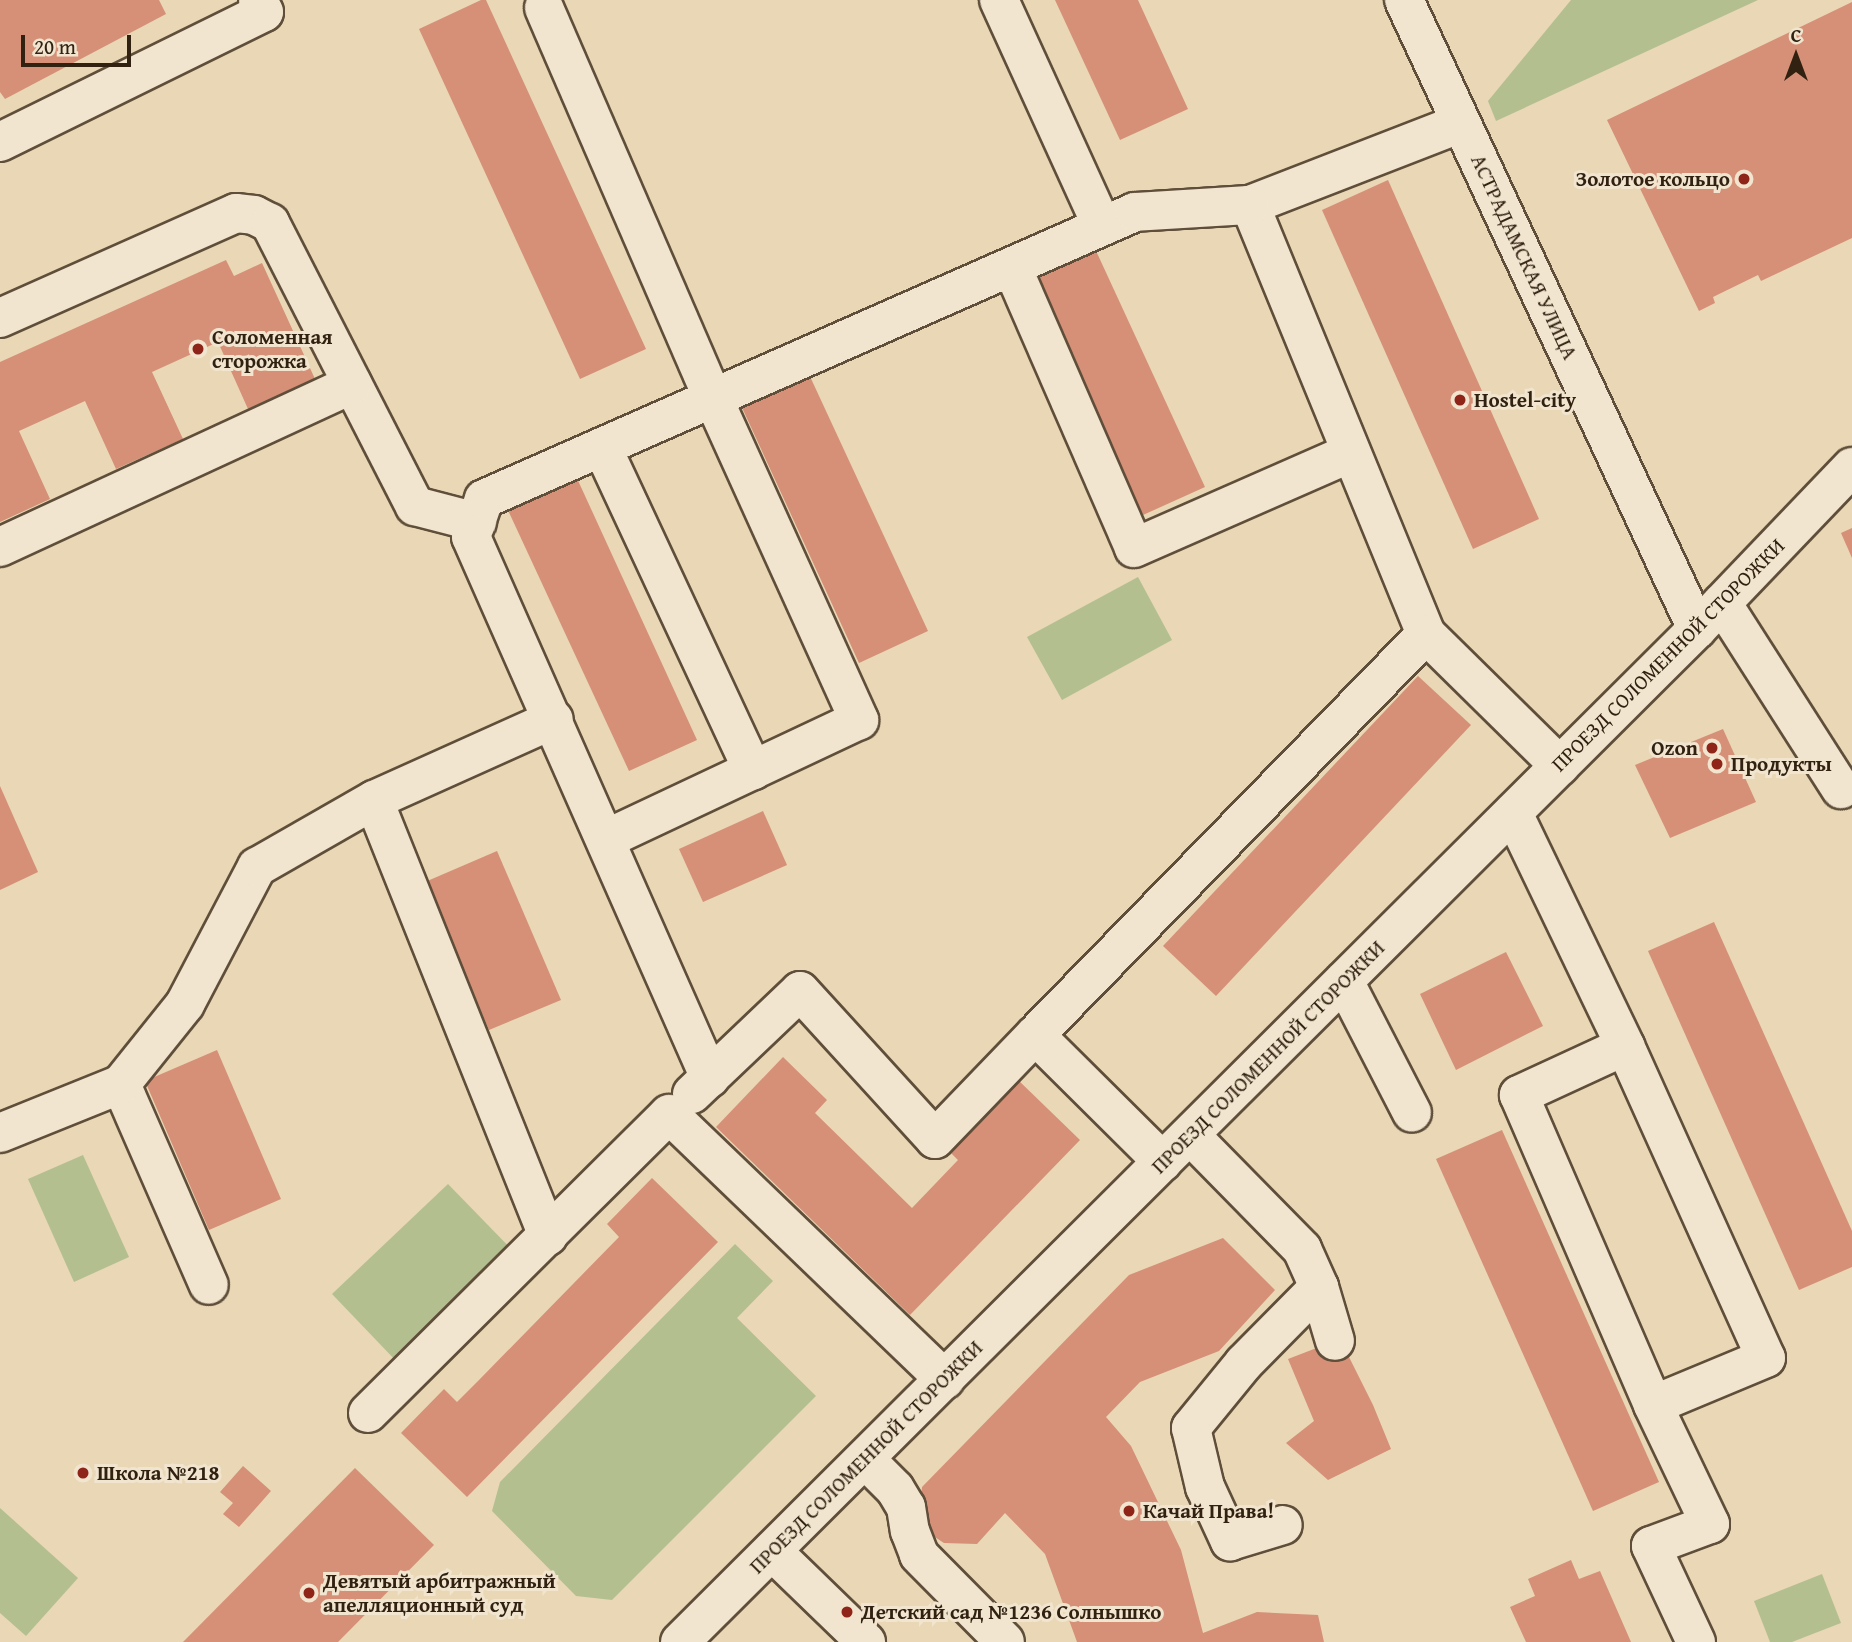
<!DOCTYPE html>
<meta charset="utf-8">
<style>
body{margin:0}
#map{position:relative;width:1852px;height:1642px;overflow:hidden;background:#e9d7b5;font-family:"Gentium Book Plus",serif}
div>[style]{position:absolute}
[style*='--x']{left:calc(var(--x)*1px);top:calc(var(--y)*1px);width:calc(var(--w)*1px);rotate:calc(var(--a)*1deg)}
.green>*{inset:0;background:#b4bf90}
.building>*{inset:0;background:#d59077}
.roads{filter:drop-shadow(2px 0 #5f4e3a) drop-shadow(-2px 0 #5f4e3a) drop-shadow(0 2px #5f4e3a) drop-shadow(0 -2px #5f4e3a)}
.minor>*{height:38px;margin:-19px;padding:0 19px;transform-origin:19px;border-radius:19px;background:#f1e5cf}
.dots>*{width:19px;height:19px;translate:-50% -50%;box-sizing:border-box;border:4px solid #f1e5cf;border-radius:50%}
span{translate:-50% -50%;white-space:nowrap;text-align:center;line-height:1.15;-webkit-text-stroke:6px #f1e5cf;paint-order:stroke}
.poi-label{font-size:21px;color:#312111;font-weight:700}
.right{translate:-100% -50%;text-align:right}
.left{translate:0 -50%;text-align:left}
.street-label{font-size:21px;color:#312111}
.north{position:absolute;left:1761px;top:21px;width:70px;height:70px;-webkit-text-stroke:5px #f1e5cf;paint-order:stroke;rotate:0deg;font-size:19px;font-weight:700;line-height:28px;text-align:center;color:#312111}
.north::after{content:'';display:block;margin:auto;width:24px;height:32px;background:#312111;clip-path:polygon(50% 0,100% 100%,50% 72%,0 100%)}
.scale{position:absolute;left:21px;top:35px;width:110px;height:32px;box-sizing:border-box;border:4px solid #312111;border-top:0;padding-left:9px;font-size:21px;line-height:24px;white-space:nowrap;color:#312111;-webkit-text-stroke:5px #f1e5cf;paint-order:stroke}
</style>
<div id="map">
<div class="green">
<i style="clip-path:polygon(1571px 0,1758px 0,1496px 121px,1488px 101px)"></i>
<i style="clip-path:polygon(1138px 577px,1172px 640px,1062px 700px,1027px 637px)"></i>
<i style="clip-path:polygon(83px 1155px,129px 1257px,74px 1282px,28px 1179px)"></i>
<i style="clip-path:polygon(448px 1184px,515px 1253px,399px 1364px,332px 1294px)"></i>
<i style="clip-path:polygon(735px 1244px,773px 1281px,737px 1318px,816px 1396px,612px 1600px,576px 1596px,492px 1511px,500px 1482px)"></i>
<i style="clip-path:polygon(0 1508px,78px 1578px,26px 1636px,0 1613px)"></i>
<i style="clip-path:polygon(1822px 1574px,1841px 1623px,1792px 1642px,1770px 1642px,1754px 1601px)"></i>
</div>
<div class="building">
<i style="clip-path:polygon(0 0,159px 0,166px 14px,5px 99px,0 92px)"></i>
<i style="clip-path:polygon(481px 0,486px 0,646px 349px,580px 379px,419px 29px)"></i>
<i style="clip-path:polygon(1055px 0,1138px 0,1188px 109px,1120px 140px)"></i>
<i style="clip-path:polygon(1852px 2px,1852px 238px,1761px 281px,1758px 275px,1713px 297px,1715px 303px,1699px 311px,1607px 120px)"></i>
<i style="clip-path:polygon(1388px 180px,1539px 519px,1473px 549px,1322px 210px)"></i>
<i style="clip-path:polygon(1091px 240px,1205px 487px,1143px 515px,1029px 268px)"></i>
<i style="clip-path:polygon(226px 260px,234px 276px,262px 263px,315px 379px,248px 409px,218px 342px,152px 372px,183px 439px,116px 469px,85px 401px,19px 431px,50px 499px,0 522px,0 362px)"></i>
<i style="clip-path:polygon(807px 370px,928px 631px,859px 663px,739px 401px)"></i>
<i style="clip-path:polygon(575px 474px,697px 740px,629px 771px,506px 506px)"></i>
<i style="clip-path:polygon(1852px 528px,1852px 558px,1841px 533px)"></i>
<i style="clip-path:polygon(1418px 676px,1471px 725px,1216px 996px,1163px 946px)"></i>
<i style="clip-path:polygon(1723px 729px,1756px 802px,1670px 838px,1635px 765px)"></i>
<i style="clip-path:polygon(0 786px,38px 872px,0 890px)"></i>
<i style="clip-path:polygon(763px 811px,787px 865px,703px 902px,679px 849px)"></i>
<i style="clip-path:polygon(497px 851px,561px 1000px,489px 1030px,425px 882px)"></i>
<i style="clip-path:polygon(1714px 922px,1852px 1231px,1852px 1267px,1799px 1290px,1648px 951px)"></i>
<i style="clip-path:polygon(1506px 952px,1543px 1026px,1456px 1070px,1420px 994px)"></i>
<i style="clip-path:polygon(217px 1050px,281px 1199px,209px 1230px,145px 1081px)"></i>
<i style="clip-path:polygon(783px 1057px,827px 1100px,815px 1113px,912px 1208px,958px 1160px,943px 1145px,1012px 1074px,1080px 1140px,910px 1315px,716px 1127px)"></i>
<i style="clip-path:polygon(1502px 1130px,1659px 1482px,1593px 1511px,1436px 1159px)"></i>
<i style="clip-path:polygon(652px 1178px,718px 1242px,467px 1497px,401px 1433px,444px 1389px,457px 1402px,479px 1380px,619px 1237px,607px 1224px)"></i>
<i style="clip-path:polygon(1223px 1238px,1275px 1290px,1219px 1351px,1140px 1382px,1106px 1417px,1131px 1446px,1181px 1550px,1203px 1633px,1257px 1612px,1318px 1615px,1324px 1642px,1077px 1642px,1045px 1554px,1005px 1513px,977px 1544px,944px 1543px,918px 1526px,922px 1487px,1129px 1275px)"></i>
<i style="clip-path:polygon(1340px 1339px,1373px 1405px,1391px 1449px,1328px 1480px,1286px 1443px,1314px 1421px,1288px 1359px)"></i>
<i style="clip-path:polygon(243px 1466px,271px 1491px,239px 1527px,223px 1514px,233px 1503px,220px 1492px)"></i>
<i style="clip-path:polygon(355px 1468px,434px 1545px,338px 1642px,183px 1642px)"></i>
<i style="clip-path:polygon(1571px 1560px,1579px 1579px,1600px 1571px,1631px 1642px,1526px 1642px,1510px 1607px,1535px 1596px,1528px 1579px)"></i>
</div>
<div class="roads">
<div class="minor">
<i style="--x:999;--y:0;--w:248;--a:65.5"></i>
<i style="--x:1404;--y:0;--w:694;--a:65.02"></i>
<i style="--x:544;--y:8;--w:425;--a:66.6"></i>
<i style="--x:713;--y:398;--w:354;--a:65.6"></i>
<i style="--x:859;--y:720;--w:280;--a:154.8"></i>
<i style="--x:0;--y:142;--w:294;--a:-26.2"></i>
<i style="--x:264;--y:12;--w:13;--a:-117"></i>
<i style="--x:1012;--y:267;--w:306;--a:66.5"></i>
<i style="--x:1134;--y:548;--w:236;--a:-23.7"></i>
<i style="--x:0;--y:318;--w:258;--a:-24"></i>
<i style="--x:236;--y:213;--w:18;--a:6"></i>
<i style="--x:254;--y:215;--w:18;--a:27"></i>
<i style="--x:270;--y:223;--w:318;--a:62.9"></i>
<i style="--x:415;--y:506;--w:64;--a:14.5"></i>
<i style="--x:602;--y:447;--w:357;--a:65"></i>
<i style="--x:0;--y:547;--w:388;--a:-24.8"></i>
<i style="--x:1722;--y:603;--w:221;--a:57.4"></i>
<i style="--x:1426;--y:634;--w:464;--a:-112.3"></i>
<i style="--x:1250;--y:205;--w:226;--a:-21.2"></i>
<i style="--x:1513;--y:813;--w:259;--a:64.3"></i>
<i style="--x:1625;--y:1046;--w:342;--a:65.7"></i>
<i style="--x:1766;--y:1358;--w:122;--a:157.4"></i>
<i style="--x:1344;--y:981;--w:148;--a:62.7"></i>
<i style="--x:1035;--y:1035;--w:560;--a:-45.72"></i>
<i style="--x:1426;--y:634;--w:188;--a:44.6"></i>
<i style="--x:1625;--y:1046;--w:117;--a:155.2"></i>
<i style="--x:1519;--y:1095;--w:338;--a:66.6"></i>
<i style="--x:1653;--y:1405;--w:132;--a:64.4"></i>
<i style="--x:1710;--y:1524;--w:63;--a:159.6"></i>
<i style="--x:1651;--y:1546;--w:106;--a:64.9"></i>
<i style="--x:710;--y:1078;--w:591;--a:-113.83"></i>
<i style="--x:471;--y:537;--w:40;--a:-71.1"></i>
<i style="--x:484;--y:499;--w:711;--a:-23.79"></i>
<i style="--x:1135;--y:212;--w:115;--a:-3.5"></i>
<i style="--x:121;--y:1084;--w:219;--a:66.4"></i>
<i style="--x:692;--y:1094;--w:149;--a:-43.6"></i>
<i style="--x:800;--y:991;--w:200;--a:47.6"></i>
<i style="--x:935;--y:1139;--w:144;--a:-46.1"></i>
<i style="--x:1035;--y:1035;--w:180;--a:44.8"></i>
<i style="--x:0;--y:1133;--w:131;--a:-22"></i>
<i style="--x:121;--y:1084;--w:102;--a:-51.3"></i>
<i style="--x:185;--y:1004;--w:155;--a:-62.3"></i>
<i style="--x:257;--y:867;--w:135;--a:-29.8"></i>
<i style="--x:1190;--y:1135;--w:160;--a:45.5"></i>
<i style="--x:1302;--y:1249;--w:42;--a:65.9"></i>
<i style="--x:1319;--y:1287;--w:107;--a:134.6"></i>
<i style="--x:1244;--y:1363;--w:84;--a:129.2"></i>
<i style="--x:1191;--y:1428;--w:61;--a:76.7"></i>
<i style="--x:1205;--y:1487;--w:60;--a:65.2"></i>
<i style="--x:1230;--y:1541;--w:55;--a:-16.8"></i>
<i style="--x:548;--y:1236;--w:469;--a:-111.8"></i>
<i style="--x:374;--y:800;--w:197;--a:-24.2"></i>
<i style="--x:1319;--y:1287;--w:56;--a:73.5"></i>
<i style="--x:368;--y:1413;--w:424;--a:-44.8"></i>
<i style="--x:669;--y:1114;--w:383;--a:43.9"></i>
<i style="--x:865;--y:1459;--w:42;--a:45"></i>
<i style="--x:895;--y:1489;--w:21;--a:59"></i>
<i style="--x:906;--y:1507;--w:24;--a:81"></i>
<i style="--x:910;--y:1531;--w:26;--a:69"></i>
<i style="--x:919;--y:1555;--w:122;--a:45.3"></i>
<i style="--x:772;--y:1551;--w:131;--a:44.1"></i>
<i style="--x:680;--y:1642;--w:1435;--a:-44.89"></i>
<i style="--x:1697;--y:629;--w:224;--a:-46.3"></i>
</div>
</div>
<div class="dots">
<i style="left:1744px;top:179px;background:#8f2418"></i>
<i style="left:198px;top:349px;background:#8f2418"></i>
<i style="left:1460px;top:400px;background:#8f2418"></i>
<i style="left:1712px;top:748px;background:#8f2418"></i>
<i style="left:1717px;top:764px;background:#8f2418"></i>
<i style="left:83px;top:1473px;background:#8f2418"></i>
<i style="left:1129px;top:1511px;background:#8f2418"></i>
<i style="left:309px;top:1593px;background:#8f2418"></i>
<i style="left:847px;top:1612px;background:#8f2418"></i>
</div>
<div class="poi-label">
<span class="right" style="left:1730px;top:179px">Золотое кольцо</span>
<span class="left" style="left:212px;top:349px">Соломенная<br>сторожка</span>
<span class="left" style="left:1474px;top:400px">Hostel-city</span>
<span class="right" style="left:1698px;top:748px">Ozon</span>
<span class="left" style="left:1731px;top:764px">Продукты</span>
<span class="left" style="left:97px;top:1473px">Школа №218</span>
<span class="left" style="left:1143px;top:1511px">Качай Права!</span>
<span class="left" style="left:323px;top:1593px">Девятый арбитражный<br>апелляционный суд</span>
<span class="left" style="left:861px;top:1612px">Детский сад №1236 Солнышко</span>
</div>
<div class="street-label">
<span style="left:1524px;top:257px;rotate:65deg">АСТРАДАМСКАЯ УЛИЦА</span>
<span style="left:1668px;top:655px;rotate:-45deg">ПРОЕЗД СОЛОМЕННОЙ СТОРОЖКИ</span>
<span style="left:1268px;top:1057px;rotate:-45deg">ПРОЕЗД СОЛОМЕННОЙ СТОРОЖКИ</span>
<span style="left:866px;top:1457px;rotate:-45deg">ПРОЕЗД СОЛОМЕННОЙ СТОРОЖКИ</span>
</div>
<div class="north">С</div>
<div class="scale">20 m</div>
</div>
